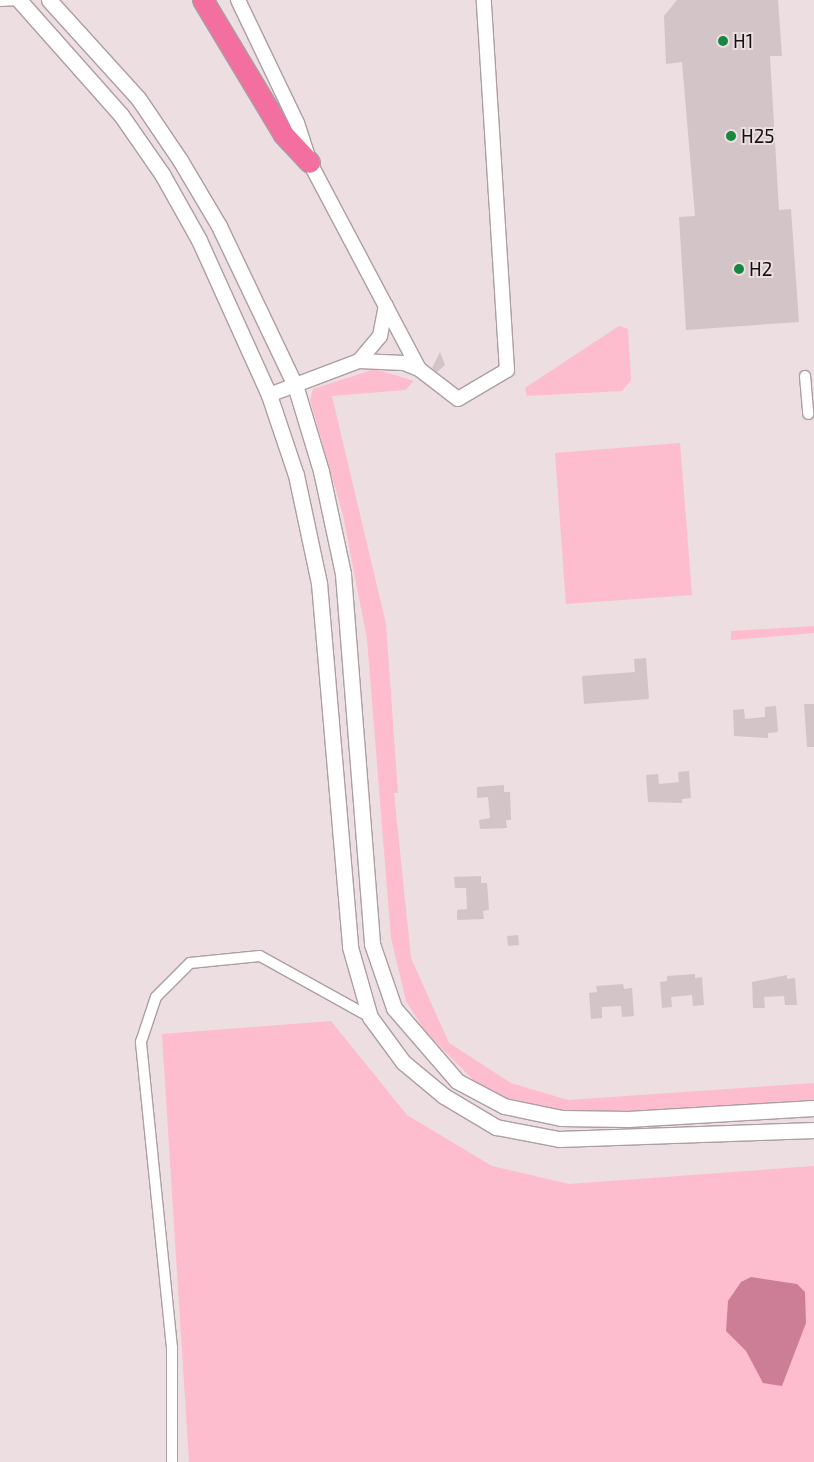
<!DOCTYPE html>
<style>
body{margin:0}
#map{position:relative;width:814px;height:1462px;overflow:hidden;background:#ecdee1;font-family:"Exo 2",sans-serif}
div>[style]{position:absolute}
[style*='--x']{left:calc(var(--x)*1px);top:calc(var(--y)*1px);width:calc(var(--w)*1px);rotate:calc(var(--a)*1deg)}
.green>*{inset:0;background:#febccf}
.water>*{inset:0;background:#cd7e97}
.building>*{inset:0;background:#d3c4c8}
.roads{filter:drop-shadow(1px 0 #ac9ea2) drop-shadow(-1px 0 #ac9ea2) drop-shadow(0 1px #ac9ea2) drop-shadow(0 -1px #ac9ea2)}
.minor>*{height:10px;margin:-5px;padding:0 5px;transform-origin:5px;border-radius:5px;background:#fff}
.tertiary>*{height:14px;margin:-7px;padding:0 7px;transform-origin:7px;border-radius:7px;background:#fff}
.secondary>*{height:15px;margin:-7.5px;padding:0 7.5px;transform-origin:7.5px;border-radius:7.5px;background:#fff}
.motorway>*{height:20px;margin:-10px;padding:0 10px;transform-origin:10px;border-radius:10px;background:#f36f9f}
.dots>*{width:14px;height:14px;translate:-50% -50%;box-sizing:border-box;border:2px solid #ecdee1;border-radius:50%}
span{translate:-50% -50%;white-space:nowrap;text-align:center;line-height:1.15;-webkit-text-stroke:4px #ecdee1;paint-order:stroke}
.poi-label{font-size:19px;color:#161113}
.left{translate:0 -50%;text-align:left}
</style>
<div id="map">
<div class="green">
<i style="clip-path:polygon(619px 326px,628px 329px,631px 380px,622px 391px,527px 396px,525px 388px)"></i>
<i style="clip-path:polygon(375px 369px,414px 381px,405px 390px,332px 396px,386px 624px,398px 793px,394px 793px,411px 958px,449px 1043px,511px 1083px,568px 1100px,814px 1083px,814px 1101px,651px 1113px,561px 1114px,506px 1099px,477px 1084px,425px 1031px,406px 1001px,391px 938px,367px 639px,343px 515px,310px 400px,313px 389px)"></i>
<i style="clip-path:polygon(680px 443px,692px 595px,566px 604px,555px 453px)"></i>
<i style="clip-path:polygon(814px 626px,814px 633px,731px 640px,731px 631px)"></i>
<i style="clip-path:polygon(331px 1021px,407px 1115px,492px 1166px,569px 1184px,814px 1166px,814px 1462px,189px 1462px,162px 1034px)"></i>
</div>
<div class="water">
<i style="clip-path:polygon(751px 1277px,797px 1284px,805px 1292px,806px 1323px,782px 1386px,763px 1383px,746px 1351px,726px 1331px,728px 1301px,741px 1282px)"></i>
</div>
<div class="building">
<i style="clip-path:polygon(677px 0,778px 0,782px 56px,770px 56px,779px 210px,791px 209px,799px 322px,686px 330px,679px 217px,695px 216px,682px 62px,666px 64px,664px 16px)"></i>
<i style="clip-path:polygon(440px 352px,445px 365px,437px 372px,432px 368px)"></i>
<i style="clip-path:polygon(646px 658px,649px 699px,584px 704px,582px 676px,635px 672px,634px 659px)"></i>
<i style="clip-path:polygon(804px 704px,814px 704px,814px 747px,807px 747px)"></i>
<i style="clip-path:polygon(776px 706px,778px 732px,768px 733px,768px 738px,734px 736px,733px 710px,744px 709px,745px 719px,765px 717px,765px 707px)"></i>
<i style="clip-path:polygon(689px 771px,691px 798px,682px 799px,682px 803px,648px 802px,646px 775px,658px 774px,659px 784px,679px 782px,678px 772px)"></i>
<i style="clip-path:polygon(504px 785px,504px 792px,510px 792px,511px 820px,506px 820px,507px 828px,480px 829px,479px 820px,490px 818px,488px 797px,477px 798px,477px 787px)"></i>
<i style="clip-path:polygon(481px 876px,481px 883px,487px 883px,489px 910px,483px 911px,484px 919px,457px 920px,457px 910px,467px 909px,466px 888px,455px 888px,454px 877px)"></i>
<i style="clip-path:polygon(518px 935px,519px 945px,508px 946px,507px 936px)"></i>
<i style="clip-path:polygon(695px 974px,695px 978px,702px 977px,704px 1005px,693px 1006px,692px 995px,671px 997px,672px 1007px,662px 1008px,660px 982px,667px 981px,667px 976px)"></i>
<i style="clip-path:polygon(787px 975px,787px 979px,795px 978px,797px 1005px,785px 1005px,784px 996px,764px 997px,765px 1008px,753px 1008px,752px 982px)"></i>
<i style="clip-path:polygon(623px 984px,624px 989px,632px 988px,634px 1016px,622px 1017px,621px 1006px,602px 1007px,602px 1018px,591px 1019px,589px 993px,597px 992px,596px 986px)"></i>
</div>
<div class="roads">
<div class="minor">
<i style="--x:0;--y:1;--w:18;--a:-3"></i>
<i style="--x:805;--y:376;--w:38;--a:85"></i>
<i style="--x:172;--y:1462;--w:114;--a:-90"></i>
<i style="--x:172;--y:1348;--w:308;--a:-95.8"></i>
<i style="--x:141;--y:1042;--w:47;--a:-71.6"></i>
<i style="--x:156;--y:997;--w:48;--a:-45"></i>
<i style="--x:190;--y:963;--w:70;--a:-5.7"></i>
<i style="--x:260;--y:956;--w:126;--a:29"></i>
</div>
<div class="tertiary">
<i style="--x:238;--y:0;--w:136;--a:64.4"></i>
<i style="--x:297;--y:123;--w:42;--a:72"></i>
<i style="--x:310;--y:163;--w:233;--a:62.1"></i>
<i style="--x:359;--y:361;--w:33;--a:-50"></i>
<i style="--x:380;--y:336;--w:31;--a:-79"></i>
<i style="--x:269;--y:395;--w:96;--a:-20.7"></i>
<i style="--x:359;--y:361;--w:45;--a:2.5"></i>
<i style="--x:404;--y:363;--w:16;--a:22"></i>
<i style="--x:419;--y:369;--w:49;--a:37.6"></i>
<i style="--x:458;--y:399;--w:57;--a:-30.6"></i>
<i style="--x:507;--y:370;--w:371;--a:-93.6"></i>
</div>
<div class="secondary">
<i style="--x:19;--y:0;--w:154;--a:48.4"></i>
<i style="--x:121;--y:115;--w:72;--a:55.2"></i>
<i style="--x:162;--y:174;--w:76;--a:60.7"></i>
<i style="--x:199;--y:240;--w:170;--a:65.7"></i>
<i style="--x:269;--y:395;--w:84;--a:71.4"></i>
<i style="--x:296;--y:475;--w:110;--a:78"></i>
<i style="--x:319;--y:583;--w:365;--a:85.1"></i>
<i style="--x:350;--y:947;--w:73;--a:74.1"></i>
<i style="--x:370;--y:1017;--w:56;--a:53.7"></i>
<i style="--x:403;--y:1062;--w:53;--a:39.7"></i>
<i style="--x:444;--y:1096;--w:61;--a:30.8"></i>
<i style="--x:496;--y:1127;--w:64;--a:10.8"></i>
<i style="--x:559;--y:1139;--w:255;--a:-2"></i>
<i style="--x:49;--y:0;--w:132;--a:47.8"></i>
<i style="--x:138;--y:98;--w:75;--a:55.9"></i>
<i style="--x:180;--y:160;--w:77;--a:59.4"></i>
<i style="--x:219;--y:226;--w:176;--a:64.5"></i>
<i style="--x:295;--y:385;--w:90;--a:73.2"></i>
<i style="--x:321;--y:471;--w:105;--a:77.9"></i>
<i style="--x:343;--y:574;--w:371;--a:85.5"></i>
<i style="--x:372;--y:944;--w:68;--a:71"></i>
<i style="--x:394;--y:1008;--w:96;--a:49.2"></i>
<i style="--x:457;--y:1081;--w:53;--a:28"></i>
<i style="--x:504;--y:1106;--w:58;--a:11.9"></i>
<i style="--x:561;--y:1118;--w:67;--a:0.9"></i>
<i style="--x:628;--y:1119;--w:186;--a:-3.4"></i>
</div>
<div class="motorway">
<i style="--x:203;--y:0;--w:157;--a:59"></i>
<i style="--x:284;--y:135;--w:38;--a:47"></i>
</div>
</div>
<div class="dots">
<i style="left:723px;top:41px;background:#188840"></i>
<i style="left:731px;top:136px;background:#188840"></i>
<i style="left:739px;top:269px;background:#188840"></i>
</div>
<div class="poi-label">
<span class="left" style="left:733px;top:41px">H1</span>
<span class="left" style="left:741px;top:136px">H25</span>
<span class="left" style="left:749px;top:269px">H2</span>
</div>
</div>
